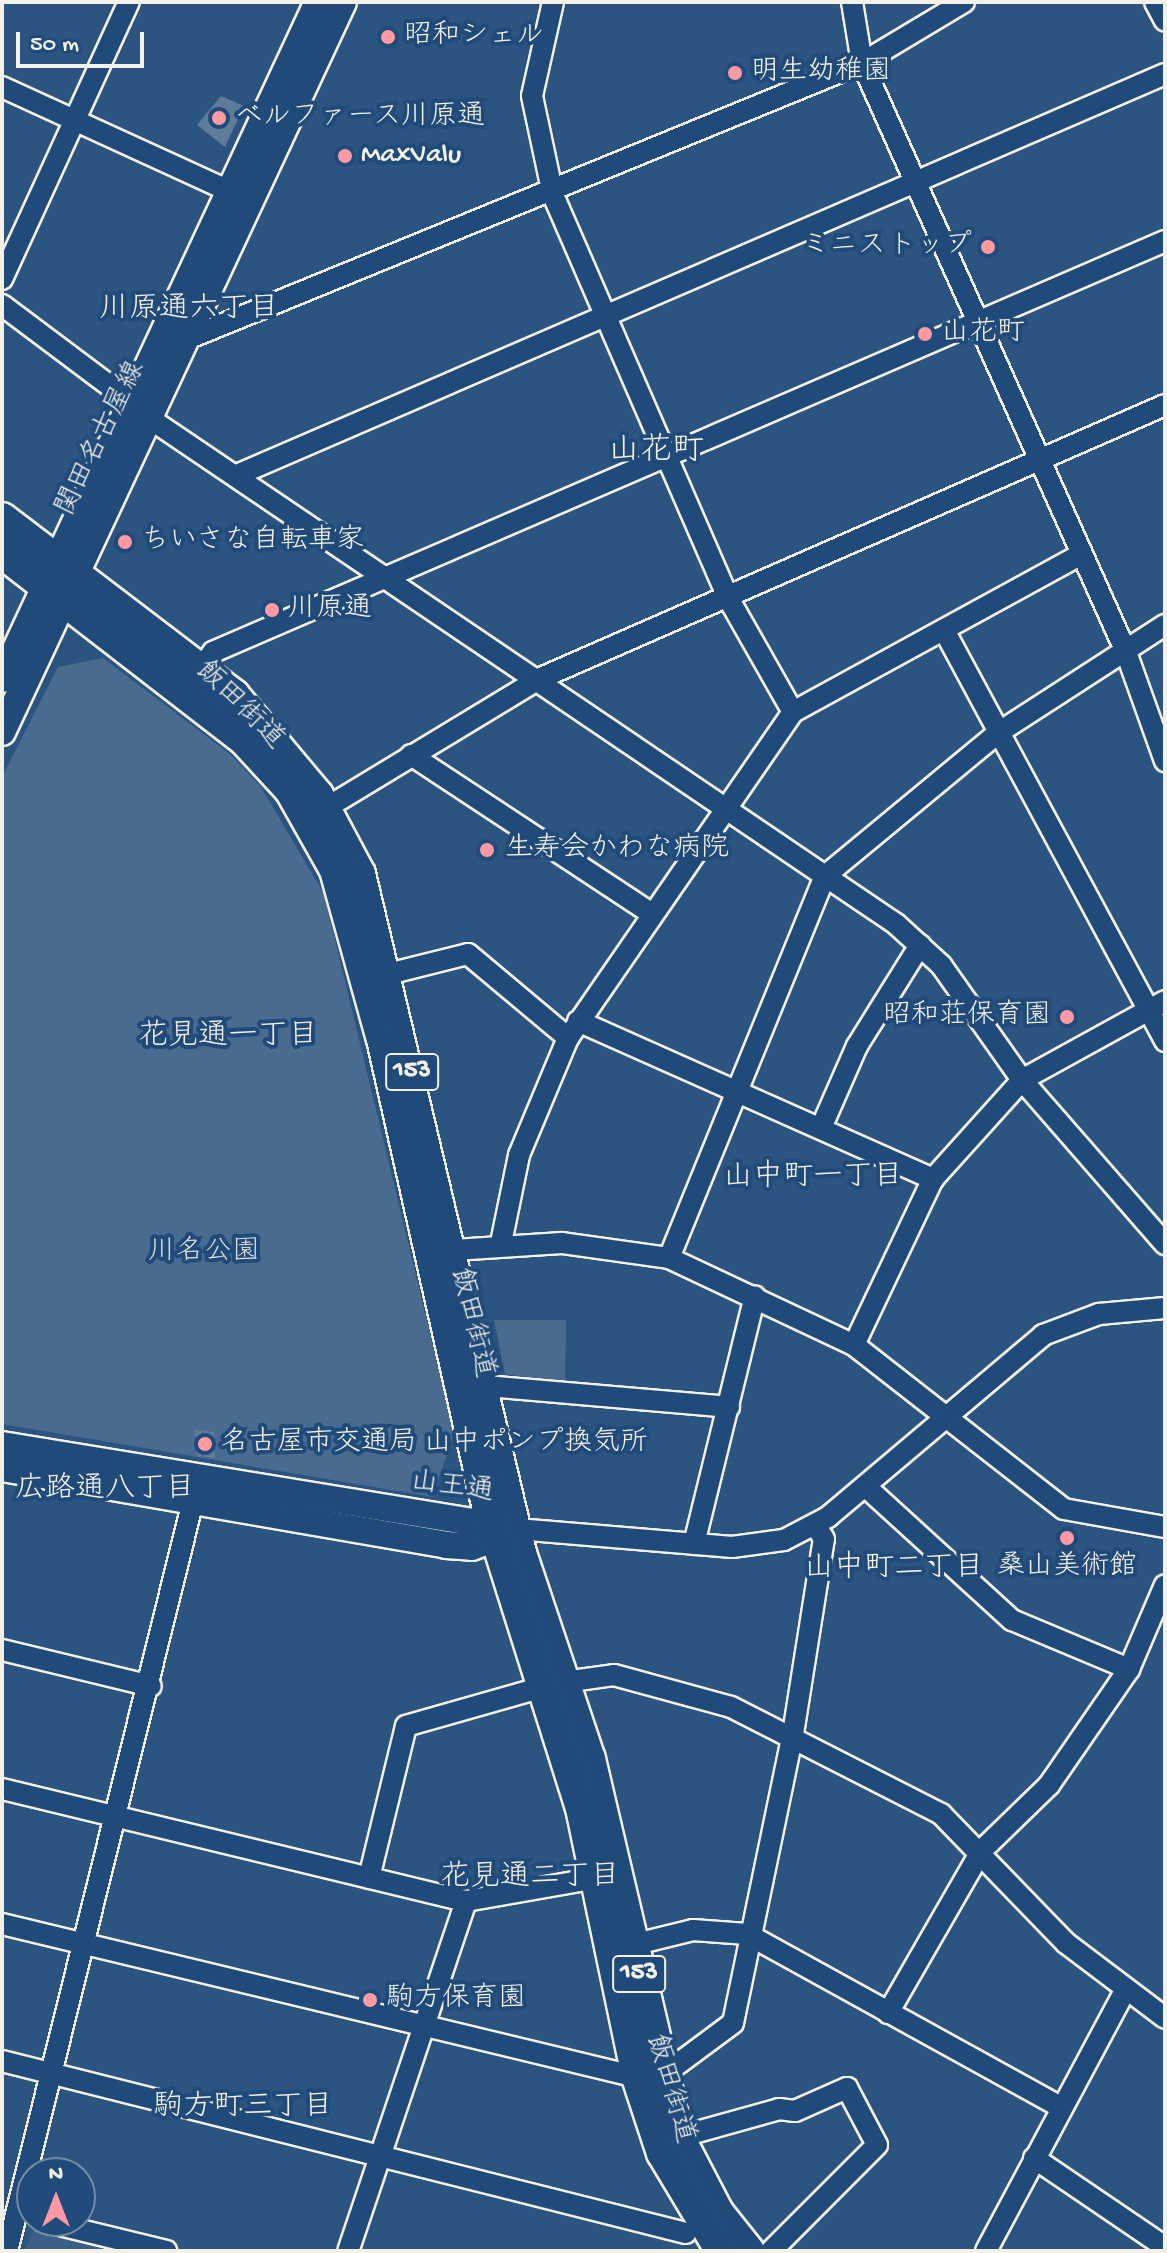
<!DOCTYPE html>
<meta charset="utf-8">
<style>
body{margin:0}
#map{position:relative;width:1167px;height:2253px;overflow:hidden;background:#2c5481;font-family:"Gochi Hand","Klee One",sans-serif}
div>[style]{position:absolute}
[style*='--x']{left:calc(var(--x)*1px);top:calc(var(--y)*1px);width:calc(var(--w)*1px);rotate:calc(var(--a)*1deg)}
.built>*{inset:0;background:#3b6088}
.green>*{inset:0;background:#496b90}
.building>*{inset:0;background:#5e7b9a}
.roads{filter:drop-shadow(2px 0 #f4f1e8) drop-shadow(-2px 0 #f4f1e8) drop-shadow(0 2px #f4f1e8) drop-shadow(0 -2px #f4f1e8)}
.minor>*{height:20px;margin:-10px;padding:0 10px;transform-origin:10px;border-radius:10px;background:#1f4a7a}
.major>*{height:26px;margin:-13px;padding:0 13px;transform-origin:13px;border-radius:13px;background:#1f4a7a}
.highway>*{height:30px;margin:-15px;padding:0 15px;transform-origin:15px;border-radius:15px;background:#1f4a7a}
.dots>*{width:22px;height:22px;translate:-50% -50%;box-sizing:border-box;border:4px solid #1f4a7a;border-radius:50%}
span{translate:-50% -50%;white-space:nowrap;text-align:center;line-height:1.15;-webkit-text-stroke:8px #1f4a7a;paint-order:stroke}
.shield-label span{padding:2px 6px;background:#1f4a7a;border:2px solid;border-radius:6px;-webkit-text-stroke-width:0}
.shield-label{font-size:26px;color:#f4f1e8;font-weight:700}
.poi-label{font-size:28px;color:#f4f1e8}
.left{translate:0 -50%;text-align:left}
.right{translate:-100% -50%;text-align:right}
.street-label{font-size:28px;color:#f4f1e8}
.park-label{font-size:28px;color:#dadddb}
.neighbourhood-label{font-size:30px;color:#f4f1e8}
.quarter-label{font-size:32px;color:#f4f1e8}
.frame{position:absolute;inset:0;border:4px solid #f4f1e8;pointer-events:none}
.north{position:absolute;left:16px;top:2157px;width:80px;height:80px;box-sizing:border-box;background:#1f4a7a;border:2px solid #748da6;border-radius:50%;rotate:0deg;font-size:22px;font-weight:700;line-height:32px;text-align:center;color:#f4f1e8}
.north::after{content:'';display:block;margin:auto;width:28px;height:36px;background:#ff9aa2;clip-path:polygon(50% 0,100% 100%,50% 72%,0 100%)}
.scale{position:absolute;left:16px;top:32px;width:128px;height:36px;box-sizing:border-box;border:4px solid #f4f1e8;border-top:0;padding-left:10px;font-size:24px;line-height:28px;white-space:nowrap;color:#f4f1e8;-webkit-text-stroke:6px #1f4a7a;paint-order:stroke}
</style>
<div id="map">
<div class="built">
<i style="clip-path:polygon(34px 2228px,126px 2251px,24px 2251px)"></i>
</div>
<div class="green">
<i style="clip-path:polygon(103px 658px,230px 754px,261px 787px,324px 894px,454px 1433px,433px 1497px,2px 1424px,2px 777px,58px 667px)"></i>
<i style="clip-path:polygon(494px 1320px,566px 1320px,565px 1382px,505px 1374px)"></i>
</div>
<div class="building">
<i style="clip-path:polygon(221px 96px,244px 106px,225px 147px,197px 125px)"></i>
<i style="clip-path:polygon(195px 1430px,214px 1432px,215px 1458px,197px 1456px)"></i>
</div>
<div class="roads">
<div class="minor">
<i style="--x:553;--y:2;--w:96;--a:102.6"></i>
<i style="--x:532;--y:96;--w:101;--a:78"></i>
<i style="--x:553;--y:195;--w:437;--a:66.5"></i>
<i style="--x:727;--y:596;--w:133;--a:60.4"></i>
<i style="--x:852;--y:2;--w:62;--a:80.7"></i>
<i style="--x:862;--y:63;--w:645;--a:65.86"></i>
<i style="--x:1126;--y:652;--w:116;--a:70.3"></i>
<i style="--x:1155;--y:2;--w:21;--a:62"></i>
<i style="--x:2;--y:87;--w:264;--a:24.6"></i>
<i style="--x:2;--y:279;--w:305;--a:-65.4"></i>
<i style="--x:2;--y:305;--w:160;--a:36.9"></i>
<i style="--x:187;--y:339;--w:729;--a:-22.24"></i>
<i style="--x:862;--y:63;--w:119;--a:-30.9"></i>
<i style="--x:146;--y:416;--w:906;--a:34.11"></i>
<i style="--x:896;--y:924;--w:61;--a:42.3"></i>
<i style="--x:941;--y:965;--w:141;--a:54.8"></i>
<i style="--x:1022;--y:1080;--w:218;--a:48.9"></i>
<i style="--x:237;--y:475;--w:1011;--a:-23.37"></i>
<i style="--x:944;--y:630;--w:467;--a:61.7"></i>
<i style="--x:195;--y:677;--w:31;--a:-54"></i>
<i style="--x:213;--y:652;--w:1037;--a:-23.35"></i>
<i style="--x:411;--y:755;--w:289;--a:33.4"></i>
<i style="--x:326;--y:808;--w:251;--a:-31.2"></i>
<i style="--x:541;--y:678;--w:681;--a:-23.63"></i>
<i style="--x:388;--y:974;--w:82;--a:-14"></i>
<i style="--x:468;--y:954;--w:131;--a:40"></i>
<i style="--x:578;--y:1021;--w:389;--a:24"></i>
<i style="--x:821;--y:1128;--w:90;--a:-66.3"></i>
<i style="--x:857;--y:1046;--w:119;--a:-58"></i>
<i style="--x:501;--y:1243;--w:90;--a:-78.4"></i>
<i style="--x:519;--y:1155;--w:127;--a:-67.3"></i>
<i style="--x:568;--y:1038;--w:396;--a:-55.4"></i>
<i style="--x:793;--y:712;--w:327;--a:-28.7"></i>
<i style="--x:454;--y:1250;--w:108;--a:-3.7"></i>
<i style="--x:562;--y:1243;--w:108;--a:8"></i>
<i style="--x:669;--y:1258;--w:204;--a:25.2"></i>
<i style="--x:854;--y:1345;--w:266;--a:38"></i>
<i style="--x:1064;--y:1509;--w:103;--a:10.1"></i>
<i style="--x:669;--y:1258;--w:413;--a:-67.8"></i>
<i style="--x:825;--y:876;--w:224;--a:-39.6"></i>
<i style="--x:998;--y:733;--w:199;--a:-32.9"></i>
<i style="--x:854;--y:1345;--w:184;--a:-64.6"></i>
<i style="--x:933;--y:1179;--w:133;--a:-48"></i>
<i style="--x:1022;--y:1080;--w:163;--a:-28.9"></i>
<i style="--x:486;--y:1386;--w:244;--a:4.9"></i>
<i style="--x:865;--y:1486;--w:199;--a:42.4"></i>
<i style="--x:1012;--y:1620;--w:127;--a:22.7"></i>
<i style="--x:517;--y:1529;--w:216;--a:4.8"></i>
<i style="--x:732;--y:1547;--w:52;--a:-7.7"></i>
<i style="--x:784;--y:1540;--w:50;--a:-27.6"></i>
<i style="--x:828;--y:1517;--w:282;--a:-40.2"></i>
<i style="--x:1043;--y:1335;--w:60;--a:-20.6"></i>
<i style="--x:1099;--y:1314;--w:66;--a:-5.2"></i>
<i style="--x:694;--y:1544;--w:255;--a:-76.2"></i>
<i style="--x:2;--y:1650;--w:153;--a:13.6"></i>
<i style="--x:564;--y:1682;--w:50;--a:-8"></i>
<i style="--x:614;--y:1675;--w:121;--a:15.3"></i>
<i style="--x:731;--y:1707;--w:236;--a:27"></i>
<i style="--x:941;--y:1814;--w:180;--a:45.9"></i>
<i style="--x:1066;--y:1943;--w:124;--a:37.1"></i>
<i style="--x:2;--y:1789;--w:477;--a:13.6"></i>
<i style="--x:466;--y:1901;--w:369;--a:108.6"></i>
<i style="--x:369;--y:1878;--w:156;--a:-76.3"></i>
<i style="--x:406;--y:1726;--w:142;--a:-15.9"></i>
<i style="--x:466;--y:1901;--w:132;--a:-10"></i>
<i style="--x:2;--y:1924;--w:653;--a:13.55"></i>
<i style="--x:632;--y:1945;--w:63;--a:-13.8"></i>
<i style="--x:693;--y:1930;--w:54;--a:4.2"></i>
<i style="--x:747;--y:1934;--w:355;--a:28.9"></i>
<i style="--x:888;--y:2013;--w:187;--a:-60.1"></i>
<i style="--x:981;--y:1851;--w:95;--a:-44.1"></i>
<i style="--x:1049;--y:1785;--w:141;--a:-55.4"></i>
<i style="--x:1129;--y:1669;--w:91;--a:-66.8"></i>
<i style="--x:2;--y:2061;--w:705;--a:14.12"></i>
<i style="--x:663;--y:2075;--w:87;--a:-36.6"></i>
<i style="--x:733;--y:2023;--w:295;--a:-78.3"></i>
<i style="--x:793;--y:1734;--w:197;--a:-81"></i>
<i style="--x:824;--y:1539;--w:15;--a:-122"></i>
<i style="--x:679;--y:2137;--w:104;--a:-15.6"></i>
<i style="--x:779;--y:2109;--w:16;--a:7"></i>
<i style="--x:795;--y:2111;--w:57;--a:-23.9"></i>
<i style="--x:847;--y:2088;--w:64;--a:62.2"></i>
<i style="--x:877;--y:2145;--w:150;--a:135"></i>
<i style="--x:1034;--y:2158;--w:158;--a:34.2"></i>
<i style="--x:43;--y:2221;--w:127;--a:13.7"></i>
<i style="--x:7;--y:2251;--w:773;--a:-76.07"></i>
<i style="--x:986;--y:2251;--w:297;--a:-61.9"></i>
</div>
<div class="major">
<i style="--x:2;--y:679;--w:747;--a:-64.98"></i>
<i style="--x:2;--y:732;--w:806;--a:-64.96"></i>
<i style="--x:2;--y:1445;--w:514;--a:9.3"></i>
<i style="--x:2;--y:1468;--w:451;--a:9.8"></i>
<i style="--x:446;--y:1545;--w:26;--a:4"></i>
<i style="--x:472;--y:1547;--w:44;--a:-21.3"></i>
</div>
<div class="highway">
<i style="--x:2;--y:518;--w:292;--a:37.3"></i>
<i style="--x:234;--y:695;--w:131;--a:50"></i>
<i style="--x:318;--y:795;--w:89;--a:62"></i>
<i style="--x:360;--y:874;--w:698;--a:76.66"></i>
<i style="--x:521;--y:1553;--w:217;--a:71.5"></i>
<i style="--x:590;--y:1759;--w:388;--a:76.8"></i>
<i style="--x:679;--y:2137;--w:85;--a:62.5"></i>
<i style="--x:718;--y:2212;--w:50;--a:51.5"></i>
<i style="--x:2;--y:553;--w:306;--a:37.7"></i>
<i style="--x:244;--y:740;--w:68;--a:47.4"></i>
<i style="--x:290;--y:790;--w:92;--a:60.6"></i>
<i style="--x:335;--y:870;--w:175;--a:74.5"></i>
<i style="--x:382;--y:1039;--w:499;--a:77.3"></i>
<i style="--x:492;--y:1526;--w:296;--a:72.5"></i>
<i style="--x:581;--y:1808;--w:275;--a:78.2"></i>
<i style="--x:637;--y:2077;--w:80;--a:71.8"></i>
<i style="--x:662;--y:2153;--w:114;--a:59"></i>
</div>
</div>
<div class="dots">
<i style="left:388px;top:37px;background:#ff9aa2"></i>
<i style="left:735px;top:73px;background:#ff9aa2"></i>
<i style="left:219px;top:118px;background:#ff9aa2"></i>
<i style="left:345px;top:156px;background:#ff9aa2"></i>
<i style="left:988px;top:247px;background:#ff9aa2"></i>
<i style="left:925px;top:334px;background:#ff9aa2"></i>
<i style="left:125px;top:542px;background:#ff9aa2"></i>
<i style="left:272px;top:610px;background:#ff9aa2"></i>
<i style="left:487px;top:850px;background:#ff9aa2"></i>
<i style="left:1067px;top:1017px;background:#ff9aa2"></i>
<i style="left:205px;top:1444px;background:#ff9aa2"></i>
<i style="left:1067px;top:1538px;background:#ff9aa2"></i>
<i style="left:370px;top:2000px;background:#ff9aa2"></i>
</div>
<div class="shield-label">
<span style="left:412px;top:1072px">153</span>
<span style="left:639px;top:1974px">153</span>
</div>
<div class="poi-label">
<span class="left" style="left:404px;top:37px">昭和シェル</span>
<span class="left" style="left:751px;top:73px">明生幼稚園</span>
<span class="left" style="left:235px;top:118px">ベルファース川原通</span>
<span class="left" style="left:361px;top:156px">MaxValu</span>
<span class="right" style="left:972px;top:247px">ミニストップ</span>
<span class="left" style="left:941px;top:334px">山花町</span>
<span class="left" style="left:141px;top:542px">ちいさな自転車家</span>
<span class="left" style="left:288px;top:610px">川原通</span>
<span class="left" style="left:505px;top:850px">生寿会かわな病院</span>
<span class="right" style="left:1051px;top:1017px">昭和荘保育園</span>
<span class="left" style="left:221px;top:1444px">名古屋市交通局 山中ポンプ換気所</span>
<span style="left:1067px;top:1568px">桑山美術館</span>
<span class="left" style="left:386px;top:2000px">駒方保育園</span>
</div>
<div class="street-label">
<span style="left:102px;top:439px;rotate:-64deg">関田名古屋線</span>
<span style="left:239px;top:706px;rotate:45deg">飯田街道</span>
<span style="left:471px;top:1323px;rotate:77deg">飯田街道</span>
<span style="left:452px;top:1488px;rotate:8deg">山王通</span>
<span style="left:669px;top:2089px;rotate:74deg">飯田街道</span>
</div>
<div class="park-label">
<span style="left:204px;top:1253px">川名公園</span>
</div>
<div class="neighbourhood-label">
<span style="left:189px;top:311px">川原通六丁目</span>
<span style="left:228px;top:1038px">花見通一丁目</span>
<span style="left:813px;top:1179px">山中町一丁目</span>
<span style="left:105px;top:1491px">広路通八丁目</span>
<span style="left:894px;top:1570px">山中町二丁目</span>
<span style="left:530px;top:1879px">花見通二丁目</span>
<span style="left:243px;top:2109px">駒方町三丁目</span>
</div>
<div class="quarter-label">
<span style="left:656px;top:452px">山花町</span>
</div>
<div class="frame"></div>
<div class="north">N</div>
<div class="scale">50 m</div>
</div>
